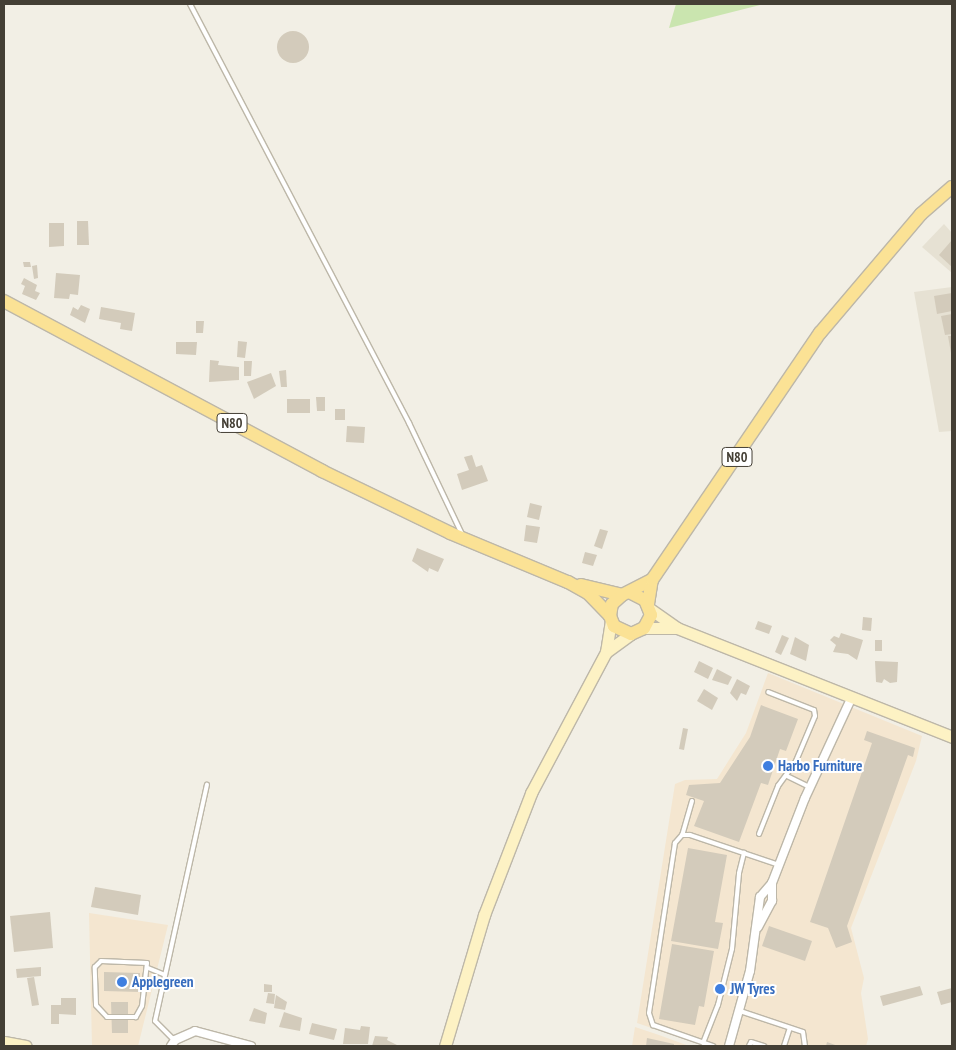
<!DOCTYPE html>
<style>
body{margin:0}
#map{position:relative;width:956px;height:1050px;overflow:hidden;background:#f2efe5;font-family:"PT Sans Narrow",sans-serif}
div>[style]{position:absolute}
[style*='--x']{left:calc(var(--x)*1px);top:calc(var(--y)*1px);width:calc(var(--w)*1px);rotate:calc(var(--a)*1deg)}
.residential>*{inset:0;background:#e6e1d3}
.commercial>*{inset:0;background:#f4e6d0}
.green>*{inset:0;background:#cae5af}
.building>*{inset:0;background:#d3cbbb}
.round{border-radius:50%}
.roads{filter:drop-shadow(1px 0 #bdb7a8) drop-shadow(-1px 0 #bdb7a8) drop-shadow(0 1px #bdb7a8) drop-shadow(0 -1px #bdb7a8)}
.service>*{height:4px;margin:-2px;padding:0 2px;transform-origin:2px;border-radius:2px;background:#fff}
.minor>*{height:8px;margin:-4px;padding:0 4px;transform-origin:4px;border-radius:4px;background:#fff}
.secondary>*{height:11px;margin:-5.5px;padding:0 5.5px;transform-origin:5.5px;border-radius:5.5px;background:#fdf2c4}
.primary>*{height:12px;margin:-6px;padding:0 6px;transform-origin:6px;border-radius:6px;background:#fbe295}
.dots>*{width:14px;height:14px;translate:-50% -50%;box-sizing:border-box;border:2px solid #fff;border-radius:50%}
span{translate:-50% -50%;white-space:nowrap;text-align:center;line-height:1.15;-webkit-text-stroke:4px #fff;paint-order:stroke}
.shield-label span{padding:1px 4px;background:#fff;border:1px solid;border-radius:4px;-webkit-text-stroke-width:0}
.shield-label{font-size:14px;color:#443f35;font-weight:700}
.shop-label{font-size:15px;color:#366cbe;font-weight:700}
.left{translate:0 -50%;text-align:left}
.frame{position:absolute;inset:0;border:5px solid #443f35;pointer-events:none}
</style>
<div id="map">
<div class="residential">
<i style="clip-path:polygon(944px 224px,952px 233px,952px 273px,922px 247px)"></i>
<i style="clip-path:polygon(952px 287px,952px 431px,939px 432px,914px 292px)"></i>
</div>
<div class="commercial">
<i style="clip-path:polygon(768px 673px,922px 736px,916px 761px,851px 928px,864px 978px,861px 993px,868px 1039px,866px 1046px,705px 1046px,637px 1023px,675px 784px,685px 780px,717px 779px,746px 733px)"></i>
<i style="clip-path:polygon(89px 913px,168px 925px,138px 1046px,92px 1046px)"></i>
<i style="clip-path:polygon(635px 1027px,659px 1035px,689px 1046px,632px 1046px)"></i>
</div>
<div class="green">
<i style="clip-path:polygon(676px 4px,764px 4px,669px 28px)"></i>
</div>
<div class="building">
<i class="round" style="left:277px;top:31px;width:32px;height:32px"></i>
<i style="clip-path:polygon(77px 221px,88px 221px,89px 245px,77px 245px)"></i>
<i style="clip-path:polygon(49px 223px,64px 223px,64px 246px,49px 247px)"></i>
<i style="clip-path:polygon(952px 240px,952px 267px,939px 255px)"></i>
<i style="clip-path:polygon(23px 262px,30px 262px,31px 267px,24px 267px)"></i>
<i style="clip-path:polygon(37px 265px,38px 278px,34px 279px,32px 266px)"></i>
<i style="clip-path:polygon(56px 273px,80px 275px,78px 295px,70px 294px,69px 299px,54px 298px)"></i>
<i style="clip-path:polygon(24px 278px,37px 285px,35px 291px,40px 293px,36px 300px,22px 294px,25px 286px,21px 284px)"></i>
<i style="clip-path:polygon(952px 293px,952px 311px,937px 314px,934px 296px)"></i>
<i style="clip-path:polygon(81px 305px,90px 309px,85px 323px,70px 315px,73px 307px,78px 310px)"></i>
<i style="clip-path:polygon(101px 307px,135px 313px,132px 331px,120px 329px,121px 323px,99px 319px)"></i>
<i style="clip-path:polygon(952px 314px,952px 334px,945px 335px,941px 316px)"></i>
<i style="clip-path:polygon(196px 321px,204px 321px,203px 333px,196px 333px)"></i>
<i style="clip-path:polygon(948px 336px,952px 336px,952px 353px,951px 353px)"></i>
<i style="clip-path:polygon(238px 341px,247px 342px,245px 358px,237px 357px)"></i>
<i style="clip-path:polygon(176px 342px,197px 342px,196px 355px,176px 354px)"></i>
<i style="clip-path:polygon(210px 360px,219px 361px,218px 365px,239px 367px,239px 380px,209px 382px)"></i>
<i style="clip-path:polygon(244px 361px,252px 361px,251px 376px,244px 376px)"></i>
<i style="clip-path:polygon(286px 370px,287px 387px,281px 387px,279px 371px)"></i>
<i style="clip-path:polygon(271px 373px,276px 386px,254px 399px,247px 382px)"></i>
<i style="clip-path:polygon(316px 397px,325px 397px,325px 411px,317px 411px)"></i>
<i style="clip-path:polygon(287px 399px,310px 399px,310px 413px,287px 413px)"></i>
<i style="clip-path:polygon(335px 409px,345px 409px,345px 420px,335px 420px)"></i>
<i style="clip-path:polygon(347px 426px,365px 427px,364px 443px,346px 442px)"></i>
<i style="clip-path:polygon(472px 455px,476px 467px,482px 465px,488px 481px,462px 490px,457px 474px,469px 470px,464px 457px)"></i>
<i style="clip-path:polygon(530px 503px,542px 506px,539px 520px,527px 517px)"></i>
<i style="clip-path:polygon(526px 525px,540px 527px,537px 543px,524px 541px)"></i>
<i style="clip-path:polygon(600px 529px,608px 531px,602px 549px,594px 546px)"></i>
<i style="clip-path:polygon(417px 548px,444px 559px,438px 572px,429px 568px,428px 572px,412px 561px)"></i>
<i style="clip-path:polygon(585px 552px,597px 555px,593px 566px,582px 563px)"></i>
<i style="clip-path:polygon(863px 617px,872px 618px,871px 631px,862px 630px)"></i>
<i style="clip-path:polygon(758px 621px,772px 626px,769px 634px,755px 629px)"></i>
<i style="clip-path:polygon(841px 633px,863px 640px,857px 660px,848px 654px,833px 652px,836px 645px,830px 640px,834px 636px,839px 638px)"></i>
<i style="clip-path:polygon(782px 635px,789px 638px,781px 655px,775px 652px)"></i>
<i style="clip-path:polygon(795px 637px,809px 645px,806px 661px,790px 654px)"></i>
<i style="clip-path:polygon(875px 640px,882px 640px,882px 651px,875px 651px)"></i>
<i style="clip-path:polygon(699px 661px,713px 668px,708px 679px,694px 672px)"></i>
<i style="clip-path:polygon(875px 661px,898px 662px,897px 682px,890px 683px,884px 679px,882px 683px,876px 682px)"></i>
<i style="clip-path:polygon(717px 669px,732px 677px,728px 685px,712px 680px)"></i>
<i style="clip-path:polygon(737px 679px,750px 686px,746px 695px,741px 693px,737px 701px,730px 693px)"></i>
<i style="clip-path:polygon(704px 689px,718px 698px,712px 710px,697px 701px)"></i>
<i style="clip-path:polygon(761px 705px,798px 719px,786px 751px,780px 749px,768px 785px,761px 783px,739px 842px,694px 826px,704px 801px,686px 795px,689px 785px,720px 783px,750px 737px)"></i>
<i style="clip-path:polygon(683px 728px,688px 729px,684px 750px,679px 749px)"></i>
<i style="clip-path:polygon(867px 731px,915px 748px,913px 757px,908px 755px,847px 926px,852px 942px,836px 948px,828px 928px,810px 922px,872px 743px,864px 740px)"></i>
<i style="clip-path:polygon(688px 848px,727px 855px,715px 922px,723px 923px,718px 949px,671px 941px)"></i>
<i style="clip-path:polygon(95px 887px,141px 895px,138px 915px,91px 907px)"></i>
<i style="clip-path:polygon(50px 912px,53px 948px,14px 952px,10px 916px)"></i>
<i style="clip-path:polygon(769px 926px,812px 941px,805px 961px,762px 946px)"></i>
<i style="clip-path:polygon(672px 944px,714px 951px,704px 1007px,699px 1006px,695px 1025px,659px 1019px)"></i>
<i style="clip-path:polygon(41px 967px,41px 976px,17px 978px,16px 969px)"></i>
<i style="clip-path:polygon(104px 972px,140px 973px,140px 992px,104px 991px)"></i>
<i style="clip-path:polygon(34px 977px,39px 1005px,32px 1006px,27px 978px)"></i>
<i style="clip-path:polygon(264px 984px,272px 985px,272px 992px,264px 992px)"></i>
<i style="clip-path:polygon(920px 986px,923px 995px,883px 1006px,880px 996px)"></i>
<i style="clip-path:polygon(952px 988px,952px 1002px,941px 1005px,937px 992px)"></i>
<i style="clip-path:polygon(268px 993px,275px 994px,274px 1004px,266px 1003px)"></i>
<i style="clip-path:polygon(276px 995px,287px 1002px,285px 1010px,274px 1008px)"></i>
<i style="clip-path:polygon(61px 998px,76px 998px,76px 1015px,59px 1014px,59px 1024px,51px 1024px,51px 1005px,61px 1005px)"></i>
<i style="clip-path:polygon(111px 1002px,128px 1002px,128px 1033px,112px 1033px)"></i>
<i style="clip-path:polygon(254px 1008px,267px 1013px,265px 1024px,249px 1021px)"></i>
<i style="clip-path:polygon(284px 1012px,302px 1018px,300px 1031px,279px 1027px)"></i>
<i style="clip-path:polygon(312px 1023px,337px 1029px,334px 1040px,309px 1034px)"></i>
<i style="clip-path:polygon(361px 1026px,370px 1027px,368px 1044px,343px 1044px,345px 1028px,360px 1030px)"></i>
<i style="clip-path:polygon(375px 1036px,388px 1037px,387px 1040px,399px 1046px,372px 1046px)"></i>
<i style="clip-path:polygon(647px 1038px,674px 1044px,674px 1046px,646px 1046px)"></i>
<i style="clip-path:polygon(827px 1042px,838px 1046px,826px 1046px)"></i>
</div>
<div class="roads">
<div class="service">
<i style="--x:190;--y:4;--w:473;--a:62.4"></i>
<i style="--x:409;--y:423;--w:123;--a:64.5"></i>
<i style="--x:787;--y:776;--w:25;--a:26"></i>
<i style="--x:692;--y:801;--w:35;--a:106"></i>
<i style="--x:682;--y:835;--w:11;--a:131"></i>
<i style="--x:675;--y:843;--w:172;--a:98.7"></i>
<i style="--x:649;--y:1013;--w:13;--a:72"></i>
<i style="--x:653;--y:1025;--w:64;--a:19.3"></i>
<i style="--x:759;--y:834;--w:52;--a:-68.4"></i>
<i style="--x:778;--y:786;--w:31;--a:-54"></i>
<i style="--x:796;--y:761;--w:49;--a:-67.1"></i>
<i style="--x:815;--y:716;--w:6;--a:-99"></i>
<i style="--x:814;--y:710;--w:49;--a:-158.6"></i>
<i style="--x:682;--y:835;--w:8;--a:0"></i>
<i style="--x:690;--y:835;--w:94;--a:18.6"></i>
<i style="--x:101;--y:961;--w:46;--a:2.5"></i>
<i style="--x:147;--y:963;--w:43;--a:96.6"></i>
<i style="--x:142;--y:1006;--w:13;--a:119"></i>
<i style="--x:136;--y:1017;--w:29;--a:180"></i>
<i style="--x:107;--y:1017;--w:16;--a:-133"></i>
<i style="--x:96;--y:1005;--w:38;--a:-92"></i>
<i style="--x:95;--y:967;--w:8;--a:-45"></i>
<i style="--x:148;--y:968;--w:18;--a:22"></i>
<i style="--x:740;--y:1011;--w:66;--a:18.4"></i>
<i style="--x:803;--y:1032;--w:14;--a:82"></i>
<i style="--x:175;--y:1041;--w:28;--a:-135"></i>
<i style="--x:155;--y:1021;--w:242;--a:-77.6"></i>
<i style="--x:703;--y:1043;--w:41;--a:-68.5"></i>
<i style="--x:718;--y:1005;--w:58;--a:-76"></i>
<i style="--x:732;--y:949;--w:76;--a:-84.7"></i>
<i style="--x:739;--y:873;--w:21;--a:-76"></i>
<i style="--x:749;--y:1046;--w:4;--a:-63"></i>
<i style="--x:751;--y:1042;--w:14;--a:17"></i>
<i style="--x:784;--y:1046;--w:19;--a:-72"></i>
</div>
<div class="minor">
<i style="--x:758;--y:927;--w:30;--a:-62"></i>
<i style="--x:772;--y:901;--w:18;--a:-90"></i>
<i style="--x:171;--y:1046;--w:7;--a:-56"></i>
<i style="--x:175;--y:1040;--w:22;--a:-24"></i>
<i style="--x:195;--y:1031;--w:58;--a:15"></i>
<i style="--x:729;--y:1046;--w:78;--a:-74.4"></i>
<i style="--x:750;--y:971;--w:75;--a:-82.3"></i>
<i style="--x:760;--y:897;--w:18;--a:-49"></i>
<i style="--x:772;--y:883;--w:91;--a:-68.8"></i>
<i style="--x:805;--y:798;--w:109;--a:-65.1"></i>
</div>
<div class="secondary">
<i style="--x:650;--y:609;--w:33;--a:35"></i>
<i style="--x:677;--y:628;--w:296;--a:21.6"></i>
<i style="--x:644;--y:628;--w:33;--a:0"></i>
<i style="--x:606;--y:652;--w:31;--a:-81"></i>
<i style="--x:4;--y:1042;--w:22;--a:10"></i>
<i style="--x:445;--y:1046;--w:137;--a:-73.4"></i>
<i style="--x:484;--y:915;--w:131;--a:-68.9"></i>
<i style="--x:531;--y:793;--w:160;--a:-62"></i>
<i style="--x:606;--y:652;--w:31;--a:-36"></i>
</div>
<div class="primary">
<i style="--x:4;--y:301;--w:361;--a:28.1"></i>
<i style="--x:322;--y:471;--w:142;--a:25.8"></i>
<i style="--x:450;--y:533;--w:128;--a:22.6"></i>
<i style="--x:568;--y:582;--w:23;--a:29"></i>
<i style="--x:588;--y:593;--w:32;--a:46"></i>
<i style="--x:581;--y:585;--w:42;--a:13.7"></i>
<i style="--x:631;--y:593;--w:16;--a:27"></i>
<i style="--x:645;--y:600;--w:16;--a:68"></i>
<i style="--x:651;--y:615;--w:15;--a:118"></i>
<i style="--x:644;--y:628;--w:14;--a:155"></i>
<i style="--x:631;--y:634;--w:19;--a:-155"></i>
<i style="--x:614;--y:626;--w:11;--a:-112"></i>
<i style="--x:610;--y:616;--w:12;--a:-81"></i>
<i style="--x:612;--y:604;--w:13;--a:-42"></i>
<i style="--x:622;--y:595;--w:34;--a:-27"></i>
<i style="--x:648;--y:604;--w:24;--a:-81"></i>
<i style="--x:652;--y:580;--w:299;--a:-55.8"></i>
<i style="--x:820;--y:333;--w:156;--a:-49.7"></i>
<i style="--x:921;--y:214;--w:41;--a:-41.1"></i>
</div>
</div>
<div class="dots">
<i style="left:768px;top:766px;background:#3f7fe0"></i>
<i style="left:122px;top:982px;background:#3f7fe0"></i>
<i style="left:720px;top:989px;background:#3f7fe0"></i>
</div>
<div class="shield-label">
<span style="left:232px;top:423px">N80</span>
<span style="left:737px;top:457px">N80</span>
</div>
<div class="shop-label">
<span class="left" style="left:778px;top:766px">Harbo Furniture</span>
<span class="left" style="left:132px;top:982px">Applegreen</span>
<span class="left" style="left:730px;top:989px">JW Tyres</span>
</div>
<div class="frame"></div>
</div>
